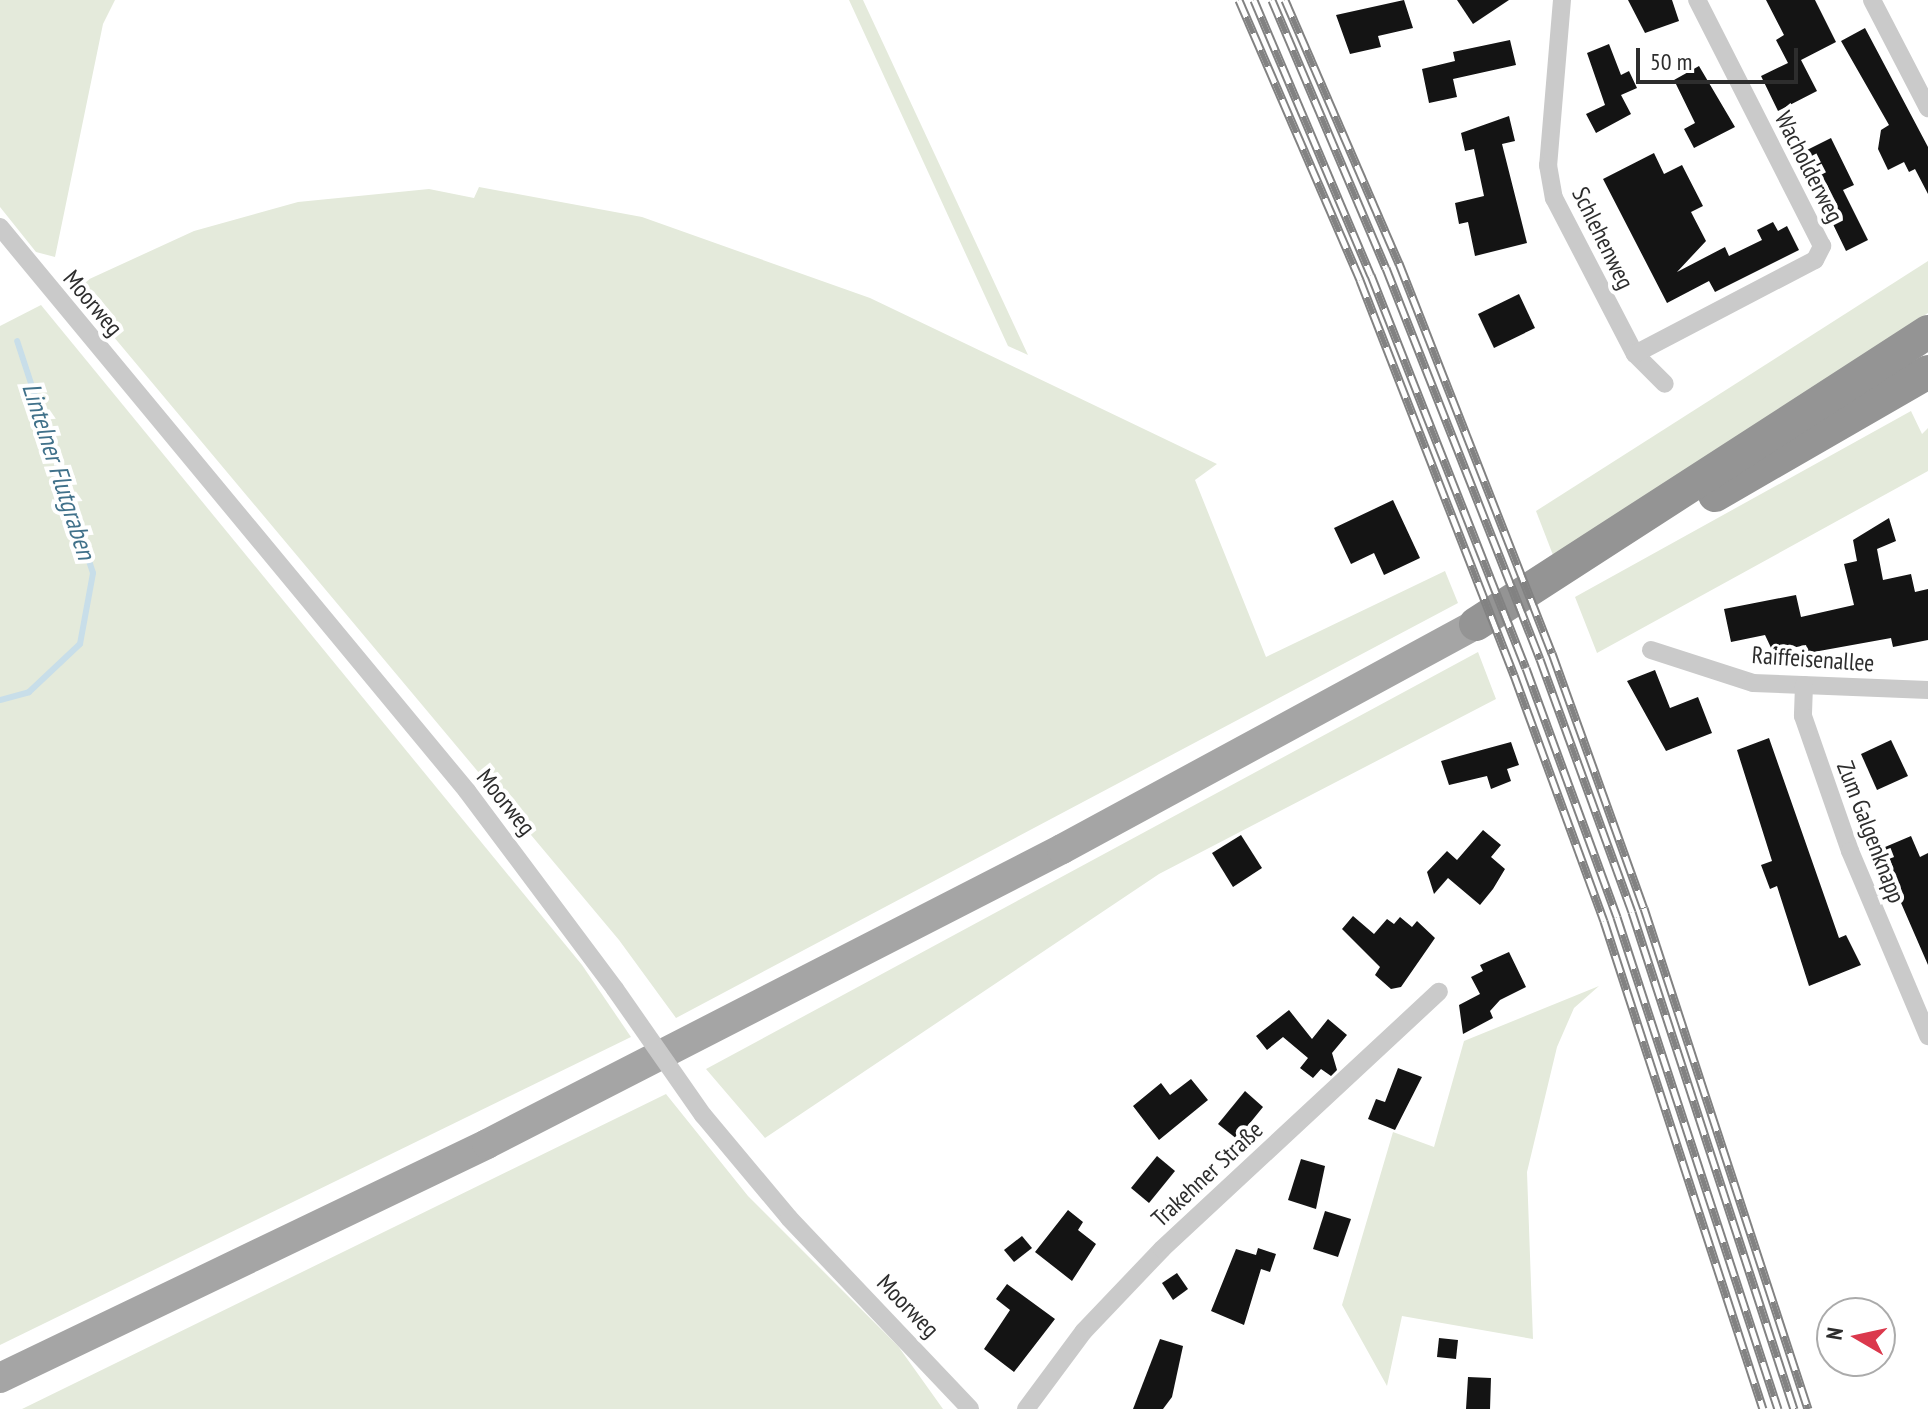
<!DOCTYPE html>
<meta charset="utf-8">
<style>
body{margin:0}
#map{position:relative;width:1928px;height:1409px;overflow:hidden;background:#fff;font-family:"PT Sans Narrow",sans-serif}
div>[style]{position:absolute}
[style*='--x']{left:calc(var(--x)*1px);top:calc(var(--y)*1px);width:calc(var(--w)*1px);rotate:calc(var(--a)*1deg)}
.green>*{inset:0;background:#e4eadb}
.stream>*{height:6px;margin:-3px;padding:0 3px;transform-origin:3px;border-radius:3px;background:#c8dee9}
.building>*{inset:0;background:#141414}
.street>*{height:18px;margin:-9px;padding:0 9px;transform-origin:9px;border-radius:9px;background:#cacaca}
.primary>*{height:30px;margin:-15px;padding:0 15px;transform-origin:15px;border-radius:15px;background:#a5a5a5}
.highway>*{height:34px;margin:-17px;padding:0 17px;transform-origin:17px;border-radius:17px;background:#949494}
.rail>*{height:9px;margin-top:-4.5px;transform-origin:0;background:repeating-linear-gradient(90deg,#fff 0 18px,#828282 0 36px);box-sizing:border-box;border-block:2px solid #828282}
.street-bridge>*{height:18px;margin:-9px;padding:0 9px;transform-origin:9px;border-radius:9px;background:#cacaca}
span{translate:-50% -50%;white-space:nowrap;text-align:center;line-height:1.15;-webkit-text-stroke:8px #fff;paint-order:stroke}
.street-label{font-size:24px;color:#2d2d2d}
.water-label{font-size:26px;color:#40718a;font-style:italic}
.north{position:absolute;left:1816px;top:1297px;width:80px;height:80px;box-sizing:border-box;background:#fff;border:2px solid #ababab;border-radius:50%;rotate:279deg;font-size:22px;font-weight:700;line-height:32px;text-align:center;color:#2d2d2d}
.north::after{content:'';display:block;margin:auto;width:28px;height:36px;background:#db384c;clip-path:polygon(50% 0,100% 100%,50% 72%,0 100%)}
.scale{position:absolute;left:1636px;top:48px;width:162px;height:36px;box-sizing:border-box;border:4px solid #2d2d2d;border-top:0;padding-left:10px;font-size:24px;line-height:28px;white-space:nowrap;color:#2d2d2d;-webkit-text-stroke:6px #fff;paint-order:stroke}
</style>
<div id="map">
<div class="green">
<i style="clip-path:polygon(0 0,115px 0,103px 24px,55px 257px,36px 252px,0 207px)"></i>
<i style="clip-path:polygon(849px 0,863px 0,1028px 355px,1008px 346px)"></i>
<i style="clip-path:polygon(479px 187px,642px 217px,870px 298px,1217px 464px,1195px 480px,1266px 657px,1445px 571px,1458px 603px,676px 1018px,619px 940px,72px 287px,194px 231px,298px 202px,429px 189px,474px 198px)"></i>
<i style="clip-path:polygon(1928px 261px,1928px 313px,1553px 555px,1536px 511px)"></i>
<i style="clip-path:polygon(41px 305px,582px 965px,631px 1037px,0 1345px,0 326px)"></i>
<i style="clip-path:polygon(1911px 411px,1922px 434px,1928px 428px,1928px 471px,1597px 653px,1575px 597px)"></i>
<i style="clip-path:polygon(1478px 652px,1496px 699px,1159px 874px,765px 1138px,706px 1069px)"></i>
<i style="clip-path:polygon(1599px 986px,1574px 1008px,1557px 1047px,1527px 1172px,1533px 1339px,1402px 1316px,1387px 1386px,1342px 1305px,1393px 1132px,1434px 1147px,1464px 1041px)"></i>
<i style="clip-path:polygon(666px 1094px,748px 1196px,898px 1346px,943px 1409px,22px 1409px)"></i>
</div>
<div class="stream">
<i style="--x:0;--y:700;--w:30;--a:-15"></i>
<i style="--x:29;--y:692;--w:70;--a:-43.3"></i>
<i style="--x:80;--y:644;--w:72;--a:-79.6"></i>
<i style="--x:93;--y:573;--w:244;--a:-108.1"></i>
</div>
<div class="building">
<i style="clip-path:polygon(1404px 0,1413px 28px,1378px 36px,1381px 47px,1350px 54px,1336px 15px)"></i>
<i style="clip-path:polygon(1457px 0,1509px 0,1473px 24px)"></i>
<i style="clip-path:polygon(1628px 0,1672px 0,1679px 21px,1645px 33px)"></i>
<i style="clip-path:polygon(1766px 0,1815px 0,1836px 42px,1801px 60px,1817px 91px,1778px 111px,1761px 76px,1788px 63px,1776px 40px,1784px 35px)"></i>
<i style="clip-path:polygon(1865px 28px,1928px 147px,1928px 194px,1915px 169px,1909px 172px,1904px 162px,1888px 170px,1878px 149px,1881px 130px,1889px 125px,1841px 41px)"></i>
<i style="clip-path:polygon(1510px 40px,1516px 65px,1453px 79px,1457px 97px,1429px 103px,1422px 69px,1455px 61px,1453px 52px)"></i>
<i style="clip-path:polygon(1609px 44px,1621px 75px,1629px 71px,1637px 88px,1621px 95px,1631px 114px,1596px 133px,1586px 114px,1605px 105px,1587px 53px)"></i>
<i style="clip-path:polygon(1699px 66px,1735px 127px,1694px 148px,1684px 129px,1695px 123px,1674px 80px)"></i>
<i style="clip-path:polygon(1509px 116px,1515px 141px,1502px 144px,1527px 243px,1475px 256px,1468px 222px,1459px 224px,1455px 203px,1484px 196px,1474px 149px,1465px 151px,1461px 133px)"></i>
<i style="clip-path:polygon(1831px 138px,1854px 185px,1843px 190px,1868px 240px,1846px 251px,1799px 154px)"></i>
<i style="clip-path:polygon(1654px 153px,1664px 174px,1682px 165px,1703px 206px,1691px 212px,1706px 241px,1677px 272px,1725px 247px,1729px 256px,1762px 240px,1757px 230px,1773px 222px,1778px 231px,1787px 226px,1799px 250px,1715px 292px,1709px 281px,1667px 303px,1603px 179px)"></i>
<i style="clip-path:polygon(1519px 294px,1535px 328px,1494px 348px,1478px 314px)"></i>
<i style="clip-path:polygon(1393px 500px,1420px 558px,1384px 575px,1374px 553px,1351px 564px,1334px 528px)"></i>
<i style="clip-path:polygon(1889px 518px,1896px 541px,1877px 549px,1883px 580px,1911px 574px,1915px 592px,1928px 589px,1928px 640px,1893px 647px,1891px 638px,1808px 653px,1806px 645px,1773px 652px,1765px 635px,1731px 642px,1724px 609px,1796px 595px,1801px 617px,1854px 605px,1844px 564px,1857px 561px,1853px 540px)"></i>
<i style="clip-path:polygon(1655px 670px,1670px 708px,1698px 697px,1712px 733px,1666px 751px,1627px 681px)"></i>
<i style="clip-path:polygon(1769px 738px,1839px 938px,1846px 935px,1861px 965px,1809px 986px,1777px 886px,1770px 889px,1761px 865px,1772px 861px,1737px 750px)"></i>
<i style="clip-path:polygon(1891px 740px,1908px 776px,1877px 790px,1861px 754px)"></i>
<i style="clip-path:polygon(1511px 742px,1519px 765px,1507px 769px,1511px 781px,1491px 789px,1487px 776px,1449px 785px,1441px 761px)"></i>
<i style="clip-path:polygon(1483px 830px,1501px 845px,1491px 857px,1505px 869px,1493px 889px,1480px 905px,1448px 878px,1434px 894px,1427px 872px,1447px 851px,1457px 860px)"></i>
<i style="clip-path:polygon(1241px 835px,1262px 868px,1233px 887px,1212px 853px)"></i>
<i style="clip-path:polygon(1911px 836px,1920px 857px,1928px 853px,1928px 965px,1878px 850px)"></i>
<i style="clip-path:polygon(1353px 916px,1374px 934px,1387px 919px,1394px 924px,1400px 917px,1412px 927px,1417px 921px,1435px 938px,1401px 987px,1391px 989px,1375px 975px,1380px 967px,1342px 929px)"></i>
<i style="clip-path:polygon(1509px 952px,1526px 987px,1500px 1000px,1490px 1011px,1493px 1018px,1463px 1034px,1459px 1005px,1480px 994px,1471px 977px,1483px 971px,1480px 965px)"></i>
<i style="clip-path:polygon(1289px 1010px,1312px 1039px,1328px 1019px,1347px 1035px,1332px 1053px,1337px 1070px,1331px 1076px,1321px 1069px,1313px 1078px,1300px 1068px,1308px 1058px,1283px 1037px,1267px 1050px,1256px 1036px)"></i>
<i style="clip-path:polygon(1398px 1068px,1422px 1077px,1395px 1130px,1368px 1119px,1376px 1099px,1385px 1102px)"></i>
<i style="clip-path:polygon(1191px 1079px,1208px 1100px,1159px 1140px,1133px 1106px,1161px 1083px,1170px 1095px)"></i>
<i style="clip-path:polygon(1245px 1091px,1263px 1107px,1237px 1139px,1218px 1124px)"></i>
<i style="clip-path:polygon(1157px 1156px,1175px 1171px,1149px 1203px,1131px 1188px)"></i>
<i style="clip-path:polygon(1301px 1159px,1325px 1166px,1316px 1209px,1288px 1200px)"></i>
<i style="clip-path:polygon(1068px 1210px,1083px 1222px,1078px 1230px,1096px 1244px,1072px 1281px,1035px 1252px)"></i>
<i style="clip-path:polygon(1325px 1211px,1351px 1219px,1338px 1257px,1313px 1249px)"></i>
<i style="clip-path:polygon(1022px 1236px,1032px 1248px,1014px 1262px,1004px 1250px)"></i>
<i style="clip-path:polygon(1258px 1248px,1276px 1254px,1270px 1272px,1261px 1269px,1244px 1325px,1211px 1311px,1236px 1249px,1256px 1255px)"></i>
<i style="clip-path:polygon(1177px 1273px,1188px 1289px,1173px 1300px,1162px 1283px)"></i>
<i style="clip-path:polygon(1007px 1284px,1055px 1319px,1014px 1372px,984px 1349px,1010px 1310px,996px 1299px)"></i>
<i style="clip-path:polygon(1439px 1338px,1458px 1340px,1456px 1359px,1437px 1357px)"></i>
<i style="clip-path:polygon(1160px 1339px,1183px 1346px,1172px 1397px,1163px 1409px,1133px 1409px)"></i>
<i style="clip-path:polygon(1468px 1377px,1491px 1378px,1490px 1409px,1466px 1409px)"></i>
</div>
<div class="street">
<i style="--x:1562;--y:0;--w:166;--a:94.8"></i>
<i style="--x:1548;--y:165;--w:34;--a:80"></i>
<i style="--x:1554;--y:198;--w:176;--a:62.6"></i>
<i style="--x:1635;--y:354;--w:42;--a:45"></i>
<i style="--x:1872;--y:0;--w:122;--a:62.6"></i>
<i style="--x:0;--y:227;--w:732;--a:50.37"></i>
<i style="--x:467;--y:791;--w:247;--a:53.2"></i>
<i style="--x:1635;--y:354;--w:203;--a:-27.6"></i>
<i style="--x:1815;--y:260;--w:16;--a:-63"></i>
<i style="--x:1822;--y:246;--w:276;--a:-116.9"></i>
<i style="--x:1651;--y:650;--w:107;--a:17.9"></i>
<i style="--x:1753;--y:683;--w:175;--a:2.3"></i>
<i style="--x:1804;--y:685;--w:31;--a:92"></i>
<i style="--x:1803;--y:716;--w:143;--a:70.8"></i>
<i style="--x:1850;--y:851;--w:201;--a:67.1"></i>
<i style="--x:703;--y:1115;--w:134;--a:50.1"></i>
<i style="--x:789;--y:1218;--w:263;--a:46.5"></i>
<i style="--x:1026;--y:1409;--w:97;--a:-53.4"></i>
<i style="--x:1084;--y:1331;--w:113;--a:-46.4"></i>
<i style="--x:1162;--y:1249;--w:378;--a:-42.9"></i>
</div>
<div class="primary">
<i style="--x:0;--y:1378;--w:540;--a:-25.66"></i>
<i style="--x:487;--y:1144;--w:646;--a:-27.16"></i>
<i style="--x:1062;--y:849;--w:471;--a:-28.5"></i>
</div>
<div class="highway">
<i style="--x:1715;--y:495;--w:246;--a:-30"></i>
<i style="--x:1476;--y:624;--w:538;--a:-32.86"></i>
</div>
<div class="rail">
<i style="--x:1239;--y:0;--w:305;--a:66.6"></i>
<i style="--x:1360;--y:280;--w:424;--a:68.7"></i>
<i style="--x:1514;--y:675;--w:262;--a:69.9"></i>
<i style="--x:1604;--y:921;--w:513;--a:71.95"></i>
<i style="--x:1254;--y:0;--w:299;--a:67"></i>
<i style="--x:1371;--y:275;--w:422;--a:68.5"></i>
<i style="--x:1526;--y:668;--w:265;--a:69.9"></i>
<i style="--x:1617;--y:917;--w:518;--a:71.88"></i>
<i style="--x:1272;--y:0;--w:291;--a:67"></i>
<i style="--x:1386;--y:268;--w:420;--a:68.5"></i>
<i style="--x:1540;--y:659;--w:269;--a:70"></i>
<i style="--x:1632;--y:912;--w:523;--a:71.95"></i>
<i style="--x:1285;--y:0;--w:287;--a:66.6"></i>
<i style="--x:1399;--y:263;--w:419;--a:68.6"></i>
<i style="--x:1552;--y:653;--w:271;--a:70.2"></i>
<i style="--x:1644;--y:908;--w:527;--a:71.87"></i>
</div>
<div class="street-bridge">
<i style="--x:615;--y:989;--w:154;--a:55.1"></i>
</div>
<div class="street-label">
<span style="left:1809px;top:167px;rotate:63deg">Wacholderweg</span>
<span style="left:1603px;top:238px;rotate:64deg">Schlehenweg</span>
<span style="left:93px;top:303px;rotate:50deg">Moorweg</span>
<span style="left:1813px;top:659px;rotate:4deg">Raiffeisenallee</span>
<span style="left:506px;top:802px;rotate:51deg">Moorweg</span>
<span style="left:1871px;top:832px;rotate:69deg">Zum Galgenknapp</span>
<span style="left:1207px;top:1174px;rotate:-43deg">Trakehner Straße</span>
<span style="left:908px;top:1306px;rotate:46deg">Moorweg</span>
</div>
<div class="water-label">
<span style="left:59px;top:471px;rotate:72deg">Lintelner Flutgraben</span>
</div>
<div class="north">N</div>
<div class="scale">50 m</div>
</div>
